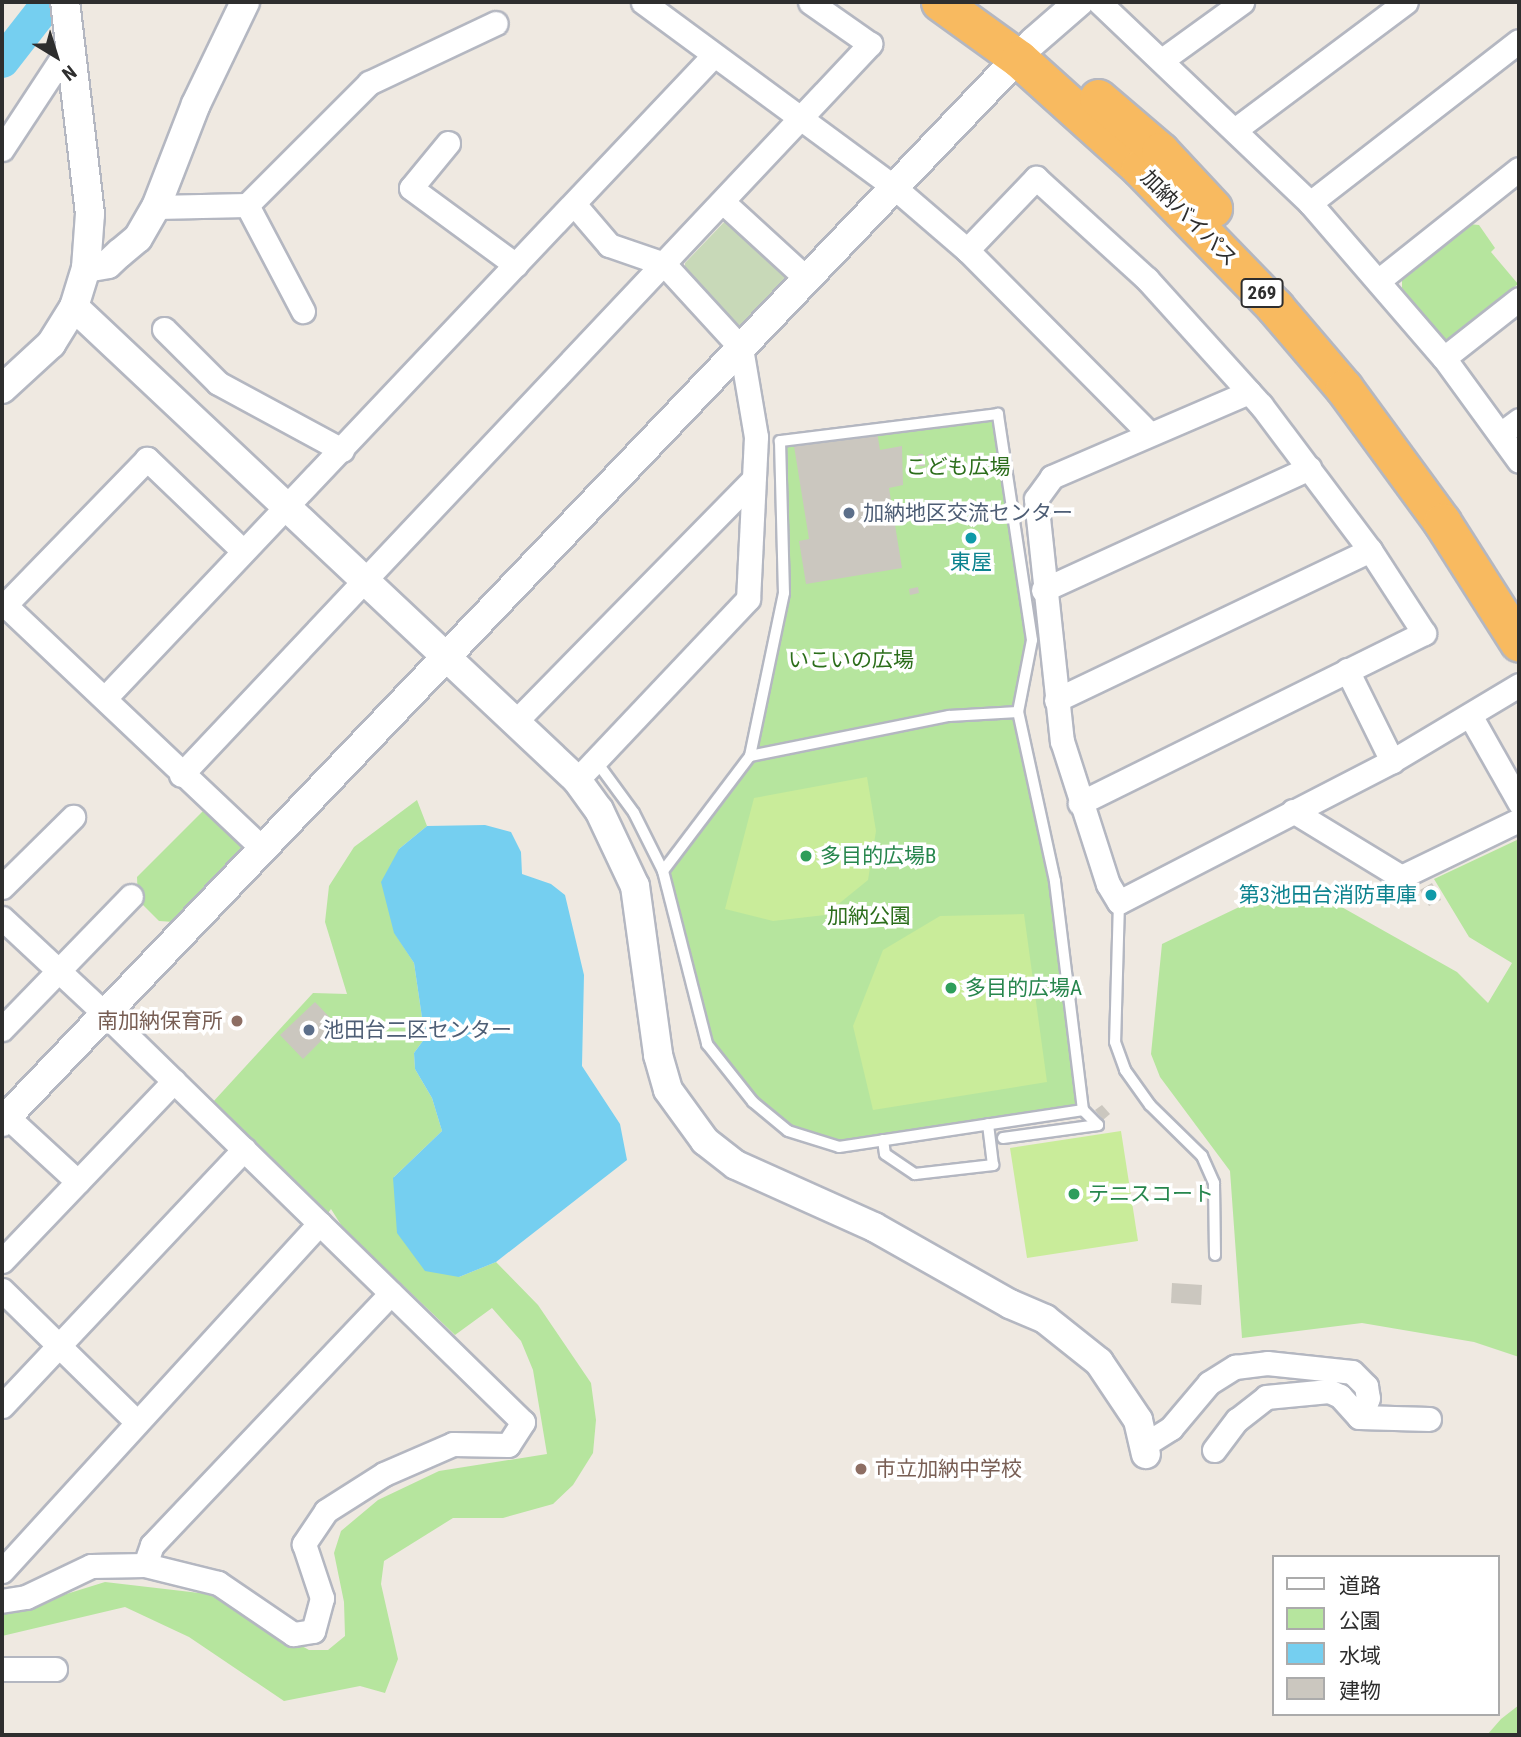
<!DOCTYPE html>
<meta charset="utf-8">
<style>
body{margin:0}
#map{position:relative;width:1521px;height:1737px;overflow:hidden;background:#efe9e1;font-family:"Roboto Condensed","Noto Sans JP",sans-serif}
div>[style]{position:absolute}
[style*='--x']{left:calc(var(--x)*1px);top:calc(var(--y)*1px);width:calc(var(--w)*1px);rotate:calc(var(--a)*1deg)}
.green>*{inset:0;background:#b6e59e}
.cemetery>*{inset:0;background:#c8d9b8}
.pitch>*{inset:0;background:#c9ec9a}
.water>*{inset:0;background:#75cff0}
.river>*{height:33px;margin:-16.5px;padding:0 16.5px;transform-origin:16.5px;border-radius:16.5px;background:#75cff0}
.building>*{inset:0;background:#cbc7bf}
.roads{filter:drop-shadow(2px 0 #b4b7c1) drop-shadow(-2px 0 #b4b7c1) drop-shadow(0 2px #b4b7c1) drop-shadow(0 -2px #b4b7c1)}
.service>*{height:10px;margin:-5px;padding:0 5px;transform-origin:5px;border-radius:5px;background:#fff}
.minor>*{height:23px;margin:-11.5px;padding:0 11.5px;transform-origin:11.5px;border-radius:11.5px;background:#fff}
.tertiary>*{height:28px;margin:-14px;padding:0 14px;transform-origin:14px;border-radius:14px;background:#fff}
.trunk>*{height:37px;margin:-18.5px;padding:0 18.5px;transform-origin:18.5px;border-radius:18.5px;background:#f8ba60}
.dots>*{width:19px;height:19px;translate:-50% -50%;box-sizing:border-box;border:4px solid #fff;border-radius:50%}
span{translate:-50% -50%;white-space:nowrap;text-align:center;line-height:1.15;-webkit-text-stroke:7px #fff;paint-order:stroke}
.shield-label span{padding:2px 5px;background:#fff;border:2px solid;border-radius:5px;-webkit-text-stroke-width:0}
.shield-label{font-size:19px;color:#2e2e2e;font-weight:700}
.street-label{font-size:21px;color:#2e2e2e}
.park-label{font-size:21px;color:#2c6e1b}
.service-label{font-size:21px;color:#4e5e75}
.left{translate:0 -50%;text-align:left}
.culture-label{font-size:21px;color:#0d838f}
.right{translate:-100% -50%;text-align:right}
.leisure-label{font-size:21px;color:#27864d}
.education-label{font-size:21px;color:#785e54}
.frame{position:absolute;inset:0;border:4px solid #2e2e2e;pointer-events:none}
.legend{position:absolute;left:1272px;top:1555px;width:228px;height:161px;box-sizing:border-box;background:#fff;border:2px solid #ababab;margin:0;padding:9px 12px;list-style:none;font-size:21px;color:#2e2e2e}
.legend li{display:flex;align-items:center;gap:14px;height:35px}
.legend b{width:35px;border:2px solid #ababab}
.north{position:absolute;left:21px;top:21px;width:70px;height:70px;-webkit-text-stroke:5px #fff;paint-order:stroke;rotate:142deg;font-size:19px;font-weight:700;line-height:28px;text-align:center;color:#2e2e2e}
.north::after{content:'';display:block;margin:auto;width:24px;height:32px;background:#2e2e2e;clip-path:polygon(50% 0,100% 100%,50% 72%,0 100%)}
</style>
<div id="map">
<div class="green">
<i style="clip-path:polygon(1468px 224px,1479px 225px,1495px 248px,1491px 252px,1518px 284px,1451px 338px,1442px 340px,1402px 288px,1402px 278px)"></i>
<i style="clip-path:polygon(998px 414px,1032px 640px,1018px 712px,1055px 881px,1083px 1110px,839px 1147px,788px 1131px,753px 1102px,707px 1044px,663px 871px,750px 756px,784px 593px,780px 441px)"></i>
<i style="clip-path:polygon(417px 800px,427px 826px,399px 849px,394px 932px,414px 963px,425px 1038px,414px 1053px,415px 1069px,432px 1098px,442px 1131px,394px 1177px,459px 1277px,496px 1262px,538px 1305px,591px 1383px,596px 1420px,593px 1453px,573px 1485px,553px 1504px,503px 1518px,453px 1518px,384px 1561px,381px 1584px,398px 1659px,385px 1693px,360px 1686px,284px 1701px,189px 1637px,125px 1607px,2px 1636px,2px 1614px,105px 1582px,208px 1594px,309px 1650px,328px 1650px,345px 1636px,344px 1602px,334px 1553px,341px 1531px,378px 1500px,439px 1471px,547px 1454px,533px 1370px,521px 1341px,492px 1308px,455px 1335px,343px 1228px,331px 1209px,328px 1213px,212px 1103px,313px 993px,347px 994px,325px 922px,329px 886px,354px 847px)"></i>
<i style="clip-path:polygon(205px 809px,244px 846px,245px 855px,174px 922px,159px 921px,138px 900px,137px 877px)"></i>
<i style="clip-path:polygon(1519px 839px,1519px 1357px,1474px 1342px,1362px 1323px,1242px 1338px,1230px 1171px,1160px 1077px,1151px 1054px,1162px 944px,1279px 888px,1299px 883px,1457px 972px,1488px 1003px,1512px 963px,1469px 937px,1434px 879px)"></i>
<i style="clip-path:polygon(1519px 1705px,1519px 1735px,1487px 1735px,1501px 1719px)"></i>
</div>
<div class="cemetery">
<i style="clip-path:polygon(728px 218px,792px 279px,747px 329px,735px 328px,685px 271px,685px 263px)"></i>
</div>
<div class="pitch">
<i style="clip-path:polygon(867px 777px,876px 831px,868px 880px,825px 915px,773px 921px,725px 909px,754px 798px)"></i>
<i style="clip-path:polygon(1024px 914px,1047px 1082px,873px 1110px,853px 1026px,883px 950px,940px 916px)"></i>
<i style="clip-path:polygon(1121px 1131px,1138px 1241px,1027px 1258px,1010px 1148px)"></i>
</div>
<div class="water">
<i style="clip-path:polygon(485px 825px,511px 832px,521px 852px,522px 874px,551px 884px,565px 895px,584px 975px,582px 1066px,620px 1124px,627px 1160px,496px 1262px,459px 1277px,425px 1271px,397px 1233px,393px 1178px,442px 1131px,432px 1098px,415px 1069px,414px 1053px,425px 1038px,414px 963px,394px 933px,381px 882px,399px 849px,427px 826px)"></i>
</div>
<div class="river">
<i style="--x:2;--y:61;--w:75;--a:-52.1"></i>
</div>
<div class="building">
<i style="clip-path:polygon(877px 432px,880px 450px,902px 446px,903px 485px,889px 488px,902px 568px,806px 584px,799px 541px,809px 539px,794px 446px)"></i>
<i style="clip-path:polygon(918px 454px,923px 454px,925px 466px,920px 466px)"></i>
<i style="clip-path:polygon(968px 532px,978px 537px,975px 544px,964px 539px)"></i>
<i style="clip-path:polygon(918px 587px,919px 593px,910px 595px,909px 589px)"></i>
<i style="clip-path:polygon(1432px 883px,1441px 900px,1429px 906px,1420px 890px)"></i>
<i style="clip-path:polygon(315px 1002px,337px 1025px,303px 1059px,280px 1035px)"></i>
<i style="clip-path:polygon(1102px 1105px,1110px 1114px,1103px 1120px,1095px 1110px)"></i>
<i style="clip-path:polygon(1172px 1283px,1202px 1285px,1201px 1305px,1171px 1303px)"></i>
</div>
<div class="roads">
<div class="service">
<i style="--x:750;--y:756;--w:203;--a:-11.4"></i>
<i style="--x:949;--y:716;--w:69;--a:-3.3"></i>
<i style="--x:596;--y:761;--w:64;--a:53.8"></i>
<i style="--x:634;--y:813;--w:65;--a:63.4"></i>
<i style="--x:663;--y:871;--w:179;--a:75.7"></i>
<i style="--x:707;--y:1044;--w:74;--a:51.6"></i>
<i style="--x:753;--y:1102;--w:45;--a:39.6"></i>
<i style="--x:788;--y:1131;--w:53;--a:17.4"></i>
<i style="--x:839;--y:1147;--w:247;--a:-8.6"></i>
<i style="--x:1083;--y:1110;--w:231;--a:-97"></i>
<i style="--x:1055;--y:881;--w:173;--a:-102.3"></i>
<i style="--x:1018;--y:712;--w:73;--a:-79"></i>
<i style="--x:1032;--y:640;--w:229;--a:-98.6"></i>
<i style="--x:998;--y:414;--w:220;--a:172.9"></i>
<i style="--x:780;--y:441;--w:152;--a:88.5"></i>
<i style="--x:784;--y:593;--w:167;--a:101.8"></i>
<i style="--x:750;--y:756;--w:144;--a:127.1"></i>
<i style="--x:1119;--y:902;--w:140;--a:91.6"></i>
<i style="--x:1115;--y:1042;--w:30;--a:70"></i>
<i style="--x:1125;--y:1070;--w:43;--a:54.5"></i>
<i style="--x:1150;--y:1105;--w:73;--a:44.4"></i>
<i style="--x:1202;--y:1156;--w:30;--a:66"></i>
<i style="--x:1214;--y:1183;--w:72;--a:89.2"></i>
<i style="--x:1003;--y:1138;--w:96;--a:-7.8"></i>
<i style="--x:1098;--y:1125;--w:21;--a:-135"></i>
<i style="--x:883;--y:1140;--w:14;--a:82"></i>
<i style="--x:885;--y:1154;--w:36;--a:34"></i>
<i style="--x:915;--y:1174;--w:79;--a:-6.6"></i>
<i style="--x:993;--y:1165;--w:41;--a:-97"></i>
</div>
<div class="minor">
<i style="--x:643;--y:2;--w:313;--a:36.4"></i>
<i style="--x:895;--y:188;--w:95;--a:40.7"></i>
<i style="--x:967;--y:250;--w:258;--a:45.2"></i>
<i style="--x:1099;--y:2;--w:291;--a:43.6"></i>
<i style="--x:1310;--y:203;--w:205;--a:49.2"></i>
<i style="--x:1444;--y:358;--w:127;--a:53.9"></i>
<i style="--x:1162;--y:60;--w:99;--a:-35.9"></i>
<i style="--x:1236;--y:129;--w:212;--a:-36.8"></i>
<i style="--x:448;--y:143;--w:58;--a:129.4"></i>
<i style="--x:411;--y:188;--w:130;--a:36.3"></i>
<i style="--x:2;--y:149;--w:126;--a:-56.7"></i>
<i style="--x:723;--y:202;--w:114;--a:42.5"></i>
<i style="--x:1310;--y:203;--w:264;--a:-37.8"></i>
<i style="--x:574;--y:204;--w:54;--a:49.5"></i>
<i style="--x:609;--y:245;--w:58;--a:19.1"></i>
<i style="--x:664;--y:264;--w:114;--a:47.5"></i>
<i style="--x:741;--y:348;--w:90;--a:80.4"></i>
<i style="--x:756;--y:437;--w:162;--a:92.8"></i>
<i style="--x:748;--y:599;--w:249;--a:133.4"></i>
<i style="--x:247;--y:205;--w:120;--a:62.2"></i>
<i style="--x:156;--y:207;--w:91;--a:-1.3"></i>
<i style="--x:247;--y:205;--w:173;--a:-45"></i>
<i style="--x:369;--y:83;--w:140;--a:-25.3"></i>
<i style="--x:967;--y:250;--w:100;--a:-46.2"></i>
<i style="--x:1036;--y:178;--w:150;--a:42.3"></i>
<i style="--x:1147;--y:279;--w:170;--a:47.9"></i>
<i style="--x:1261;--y:405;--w:181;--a:53.1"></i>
<i style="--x:1370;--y:550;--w:99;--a:57"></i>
<i style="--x:1424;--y:633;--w:384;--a:153.7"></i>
<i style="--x:1378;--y:281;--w:180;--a:-38.5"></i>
<i style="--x:164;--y:329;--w:76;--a:45"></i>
<i style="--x:218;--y:383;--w:141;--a:28.4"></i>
<i style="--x:1444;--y:358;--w:95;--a:-38.2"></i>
<i style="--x:1249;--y:392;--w:215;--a:156.7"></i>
<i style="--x:1052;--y:477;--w:27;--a:126"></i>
<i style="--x:1036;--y:499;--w:243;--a:83.9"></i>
<i style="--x:1062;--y:741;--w:150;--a:72.2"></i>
<i style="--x:1108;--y:884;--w:21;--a:59"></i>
<i style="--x:1119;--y:902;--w:307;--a:-27.3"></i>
<i style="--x:1392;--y:761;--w:148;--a:-30.9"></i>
<i style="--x:1502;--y:433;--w:21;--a:-37"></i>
<i style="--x:242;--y:550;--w:132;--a:-136.2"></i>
<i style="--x:147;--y:459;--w:204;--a:134.2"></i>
<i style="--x:5;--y:605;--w:355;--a:43.4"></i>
<i style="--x:1043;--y:590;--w:293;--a:-24.6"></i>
<i style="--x:1347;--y:670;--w:102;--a:63.7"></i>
<i style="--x:105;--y:698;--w:884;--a:-46.56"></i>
<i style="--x:1056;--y:700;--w:348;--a:-25.5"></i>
<i style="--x:1471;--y:717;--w:98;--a:60.5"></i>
<i style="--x:517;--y:720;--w:337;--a:-45.5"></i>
<i style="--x:181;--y:775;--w:1005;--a:-46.69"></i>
<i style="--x:870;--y:44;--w:73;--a:-145"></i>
<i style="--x:1293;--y:811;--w:127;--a:31.4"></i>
<i style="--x:1401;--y:877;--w:131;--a:-25.8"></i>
<i style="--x:2;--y:887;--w:100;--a:-44.6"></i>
<i style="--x:2;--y:918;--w:141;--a:43"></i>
<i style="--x:105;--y:1014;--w:584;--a:44.31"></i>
<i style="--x:523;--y:1422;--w:27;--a:123"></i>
<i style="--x:508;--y:1445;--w:55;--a:-179"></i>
<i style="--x:453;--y:1444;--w:75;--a:156.5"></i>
<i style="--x:384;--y:1474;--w:69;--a:147.5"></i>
<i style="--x:326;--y:1511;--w:40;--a:124"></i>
<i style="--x:304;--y:1544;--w:57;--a:71.6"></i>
<i style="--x:322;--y:1598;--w:34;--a:105"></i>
<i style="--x:313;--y:1631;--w:20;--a:171"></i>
<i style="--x:293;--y:1634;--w:91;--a:-145.8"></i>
<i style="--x:218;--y:1583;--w:75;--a:-166.1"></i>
<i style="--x:145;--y:1565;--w:54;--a:178.9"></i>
<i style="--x:91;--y:1566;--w:72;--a:154.5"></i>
<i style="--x:26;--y:1597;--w:24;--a:171"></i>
<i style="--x:2;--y:1029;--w:185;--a:-45.9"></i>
<i style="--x:2;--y:1112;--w:103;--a:42.6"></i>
<i style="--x:2;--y:1261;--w:249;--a:-46.3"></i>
<i style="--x:2;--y:1290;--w:189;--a:44.4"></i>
<i style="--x:2;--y:1406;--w:353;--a:-46.7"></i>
<i style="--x:1144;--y:1445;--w:32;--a:-32"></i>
<i style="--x:1171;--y:1428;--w:59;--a:-49.8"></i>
<i style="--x:1209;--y:1383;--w:31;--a:-32"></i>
<i style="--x:1235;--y:1367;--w:32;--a:-7"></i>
<i style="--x:1267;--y:1363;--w:85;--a:6"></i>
<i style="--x:1352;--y:1372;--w:20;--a:45"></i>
<i style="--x:1366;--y:1386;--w:12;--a:81"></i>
<i style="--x:1368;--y:1398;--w:9;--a:111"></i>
<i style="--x:1365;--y:1406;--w:12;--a:166"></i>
<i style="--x:1214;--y:1450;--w:38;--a:-53"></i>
<i style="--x:1237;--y:1420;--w:37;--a:-38"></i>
<i style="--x:1266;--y:1397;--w:63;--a:-5.4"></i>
<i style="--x:1329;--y:1391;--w:12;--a:24"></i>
<i style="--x:1340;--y:1396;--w:28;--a:48"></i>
<i style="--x:1359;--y:1417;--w:70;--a:1.6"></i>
<i style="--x:145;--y:1565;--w:21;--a:-71"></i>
<i style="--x:152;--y:1545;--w:347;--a:-46.5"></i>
<i style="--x:2;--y:1571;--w:471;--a:-47.6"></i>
<i style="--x:2;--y:1669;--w:53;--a:0"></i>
</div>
<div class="tertiary">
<i style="--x:86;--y:268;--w:22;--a:-10"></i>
<i style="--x:108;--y:264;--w:16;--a:-43"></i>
<i style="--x:120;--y:253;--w:23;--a:-40"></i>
<i style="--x:138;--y:238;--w:36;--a:-60"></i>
<i style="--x:156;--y:207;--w:110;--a:-68.8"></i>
<i style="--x:196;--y:104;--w:113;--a:-64.3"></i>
<i style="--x:74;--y:307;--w:690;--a:43.24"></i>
<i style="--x:577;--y:780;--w:37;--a:54"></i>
<i style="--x:599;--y:810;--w:84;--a:64.7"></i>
<i style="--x:635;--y:886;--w:171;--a:82.2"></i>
<i style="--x:658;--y:1055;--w:36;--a:74"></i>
<i style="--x:668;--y:1090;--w:63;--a:54"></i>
<i style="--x:705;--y:1141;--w:39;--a:38"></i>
<i style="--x:736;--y:1165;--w:151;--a:24.2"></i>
<i style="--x:874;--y:1227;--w:156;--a:29.5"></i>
<i style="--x:1010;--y:1304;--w:38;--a:23"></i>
<i style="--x:1045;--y:1319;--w:69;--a:38.5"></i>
<i style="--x:1099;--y:1362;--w:70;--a:56.1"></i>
<i style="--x:1138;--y:1420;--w:35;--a:77"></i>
<i style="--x:2;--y:389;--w:67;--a:-42.6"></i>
<i style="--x:51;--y:344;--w:44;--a:-58.1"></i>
<i style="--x:74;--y:307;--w:41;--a:-72.9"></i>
<i style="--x:86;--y:268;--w:54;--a:-85.8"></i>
<i style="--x:90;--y:214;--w:213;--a:-96.7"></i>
<i style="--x:2;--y:1122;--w:1493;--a:-46.33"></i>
<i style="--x:1033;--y:42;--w:61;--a:-41"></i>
</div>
<div class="trunk">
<i style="--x:940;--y:2;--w:97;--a:35.8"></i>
<i style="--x:1019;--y:59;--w:163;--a:42"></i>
<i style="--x:1140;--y:168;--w:194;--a:45.8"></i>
<i style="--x:1275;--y:307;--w:106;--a:49.6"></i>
<i style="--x:1344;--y:388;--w:166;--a:53.8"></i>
<i style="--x:1442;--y:522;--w:143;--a:57.5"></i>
<i style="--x:1098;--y:98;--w:82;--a:40.5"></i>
<i style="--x:1160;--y:151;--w:78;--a:47.1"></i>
</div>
</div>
<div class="dots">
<i style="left:849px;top:513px;background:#5c6f8a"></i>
<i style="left:971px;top:538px;background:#0f9aa8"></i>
<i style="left:806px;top:856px;background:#2e9e5b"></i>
<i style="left:1431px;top:895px;background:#0f9aa8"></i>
<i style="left:951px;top:988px;background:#2e9e5b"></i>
<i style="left:237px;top:1021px;background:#8d6e63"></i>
<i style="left:309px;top:1030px;background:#5c6f8a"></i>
<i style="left:1074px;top:1194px;background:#2e9e5b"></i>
<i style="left:861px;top:1469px;background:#8d6e63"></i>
</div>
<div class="shield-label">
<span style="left:1262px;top:293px">269</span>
</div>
<div class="street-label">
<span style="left:1189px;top:218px;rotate:45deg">加納バイパス</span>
</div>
<div class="park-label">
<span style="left:958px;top:467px">こども広場</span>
<span style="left:851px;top:660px">いこいの広場</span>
<span style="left:869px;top:916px">加納公園</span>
</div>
<div class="service-label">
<span class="left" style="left:863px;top:513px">加納地区交流センター</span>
<span class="left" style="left:323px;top:1030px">池田台二区センター</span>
</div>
<div class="culture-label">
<span style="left:971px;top:562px">東屋</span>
<span class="right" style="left:1417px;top:895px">第3池田台消防車庫</span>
</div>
<div class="leisure-label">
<span class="left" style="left:820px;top:856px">多目的広場B</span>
<span class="left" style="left:965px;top:988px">多目的広場A</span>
<span class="left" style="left:1088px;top:1194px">テニスコート</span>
</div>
<div class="education-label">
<span class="right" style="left:223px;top:1021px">南加納保育所</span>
<span class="left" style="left:875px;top:1469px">市立加納中学校</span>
</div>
<div class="frame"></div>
<ul class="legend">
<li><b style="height:9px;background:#fff"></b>道路</li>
<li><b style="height:19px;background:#b6e59e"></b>公園</li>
<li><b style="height:19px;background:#75cff0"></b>水域</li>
<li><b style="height:19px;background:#cbc7bf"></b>建物</li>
</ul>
<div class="north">N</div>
</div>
